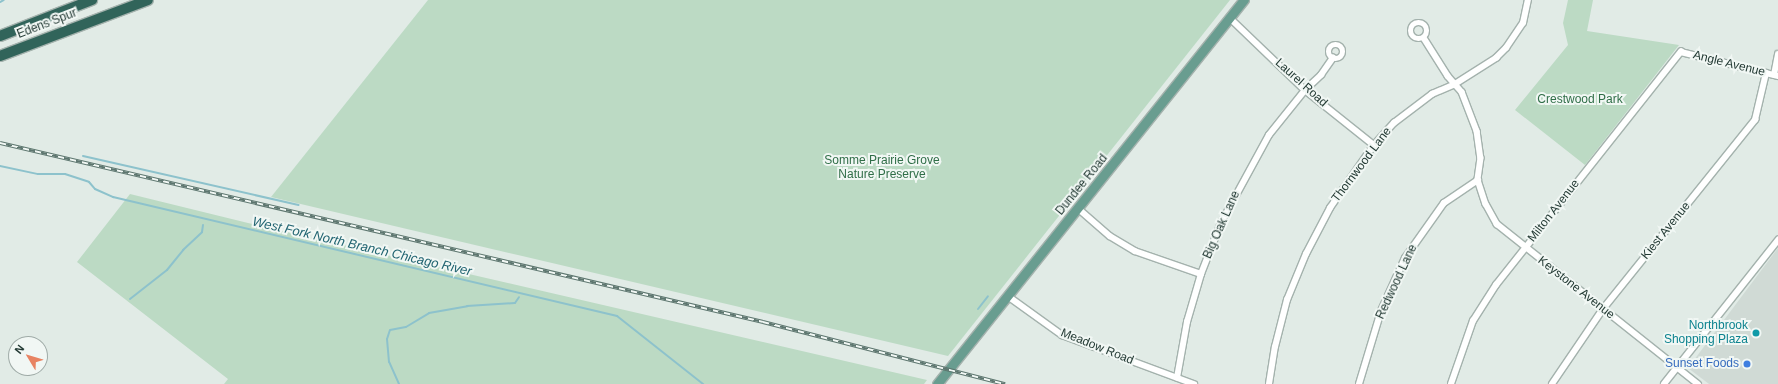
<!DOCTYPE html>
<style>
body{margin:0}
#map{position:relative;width:1778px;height:384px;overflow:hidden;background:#e1ebe6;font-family:Helvetica,sans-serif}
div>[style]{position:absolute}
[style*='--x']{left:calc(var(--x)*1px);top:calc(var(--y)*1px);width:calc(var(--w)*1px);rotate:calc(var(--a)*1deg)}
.built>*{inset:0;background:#d0dad5}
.green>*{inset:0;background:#bcdac4}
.stream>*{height:2px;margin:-1px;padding:0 1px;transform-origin:1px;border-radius:1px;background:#8dc2cc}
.roads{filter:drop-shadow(1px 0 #a4b2ad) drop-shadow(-1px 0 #a4b2ad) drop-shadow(0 1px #a4b2ad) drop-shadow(0 -1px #a4b2ad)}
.minor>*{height:5.5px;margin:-2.75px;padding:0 2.75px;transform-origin:2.75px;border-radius:2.75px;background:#fff}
.minor>.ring{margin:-2.75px;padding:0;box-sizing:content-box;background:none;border:5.5px solid #fff;border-radius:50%}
.primary>*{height:9px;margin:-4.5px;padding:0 4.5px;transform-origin:4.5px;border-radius:4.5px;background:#699d90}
.motorway>*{height:10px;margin:-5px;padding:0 5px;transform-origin:5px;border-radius:5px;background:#31645a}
.rail>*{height:3.5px;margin-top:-1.75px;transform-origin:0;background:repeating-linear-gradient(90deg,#f1f7f4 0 6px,#5d766f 0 12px);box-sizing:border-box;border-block:1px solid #5d766f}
.dots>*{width:11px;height:11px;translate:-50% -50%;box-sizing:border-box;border:2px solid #f1f7f4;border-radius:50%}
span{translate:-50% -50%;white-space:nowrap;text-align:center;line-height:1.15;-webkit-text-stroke:4px #f1f7f4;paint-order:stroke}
.street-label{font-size:12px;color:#233a34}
.park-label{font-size:12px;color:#306e48}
.culture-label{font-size:12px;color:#0d838f}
.right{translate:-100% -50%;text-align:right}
.shop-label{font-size:12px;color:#366cbe}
.water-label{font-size:13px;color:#216471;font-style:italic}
.north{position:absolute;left:8px;top:336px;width:40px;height:40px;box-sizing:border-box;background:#f1f7f4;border:1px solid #9faba7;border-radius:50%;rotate:308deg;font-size:11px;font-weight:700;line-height:16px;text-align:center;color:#233a34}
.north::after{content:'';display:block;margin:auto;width:14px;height:18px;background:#e88362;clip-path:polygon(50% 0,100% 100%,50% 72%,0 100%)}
</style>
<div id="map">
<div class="built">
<i style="clip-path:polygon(1778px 248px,1778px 384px,1709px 384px,1688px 368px)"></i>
</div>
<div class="green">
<i style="clip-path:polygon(428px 0,1230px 0,948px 356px,271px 197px)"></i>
<i style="clip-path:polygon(1568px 0,1593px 0,1587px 31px,1679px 45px,1585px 165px,1515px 110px,1568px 45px,1563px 23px)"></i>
<i style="clip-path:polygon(130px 194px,248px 223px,927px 380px,924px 384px,224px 384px,228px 379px,77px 262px)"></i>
</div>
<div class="stream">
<i style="--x:0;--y:2;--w:4;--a:-27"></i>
<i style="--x:83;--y:156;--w:221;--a:12.8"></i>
<i style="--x:0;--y:166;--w:39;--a:12"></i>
<i style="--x:38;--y:174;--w:27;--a:0"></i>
<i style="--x:65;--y:174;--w:25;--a:18"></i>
<i style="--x:89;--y:182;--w:9;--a:49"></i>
<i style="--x:95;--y:189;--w:20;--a:24"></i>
<i style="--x:113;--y:197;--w:518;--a:13.28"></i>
<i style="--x:617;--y:316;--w:110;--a:38.3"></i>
<i style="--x:130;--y:299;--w:47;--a:-38.1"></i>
<i style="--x:167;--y:270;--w:26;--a:-51"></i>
<i style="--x:183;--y:250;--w:26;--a:-43"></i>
<i style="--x:202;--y:232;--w:7;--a:-82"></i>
<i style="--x:978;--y:309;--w:16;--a:-52"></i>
<i style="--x:399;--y:384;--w:24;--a:-114"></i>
<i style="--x:389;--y:362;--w:23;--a:-95"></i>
<i style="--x:387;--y:339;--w:9;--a:-72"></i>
<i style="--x:390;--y:330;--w:16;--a:-11"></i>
<i style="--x:406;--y:327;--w:27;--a:-31"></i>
<i style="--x:429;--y:313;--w:39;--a:-10"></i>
<i style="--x:467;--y:306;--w:48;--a:-3.6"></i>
<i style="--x:515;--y:303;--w:7;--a:-56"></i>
</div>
<div class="roads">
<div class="minor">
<i style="--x:1230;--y:18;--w:104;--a:43.8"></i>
<i style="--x:1305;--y:90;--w:88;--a:38.6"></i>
<i class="ring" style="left:1411px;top:23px;width:10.5px;height:10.5px"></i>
<i style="--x:1424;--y:38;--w:45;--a:57.7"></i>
<i style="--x:1448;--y:76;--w:21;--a:49"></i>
<i style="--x:1462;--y:92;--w:42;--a:69"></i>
<i style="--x:1477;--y:131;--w:27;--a:82"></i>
<i style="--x:1481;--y:158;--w:22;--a:98"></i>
<i style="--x:1478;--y:180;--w:25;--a:72"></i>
<i style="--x:1486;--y:204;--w:23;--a:61"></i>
<i style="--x:1497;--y:224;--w:257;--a:38.5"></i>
<i class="ring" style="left:1329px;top:45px;width:8.5px;height:8.5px"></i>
<i style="--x:1774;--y:75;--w:21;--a:-79"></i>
<i style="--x:1079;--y:209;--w:41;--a:41.1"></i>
<i style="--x:1110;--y:236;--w:29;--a:31"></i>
<i style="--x:1135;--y:251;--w:70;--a:19.2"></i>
<i style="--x:1008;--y:296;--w:67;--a:35.8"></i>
<i style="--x:1062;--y:335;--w:141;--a:20.4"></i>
<i style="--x:1177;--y:378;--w:57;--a:-79.9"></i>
<i style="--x:1187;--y:322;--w:50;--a:-73.7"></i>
<i style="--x:1201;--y:274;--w:55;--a:-68.6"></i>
<i style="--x:1221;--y:223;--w:100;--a:-61.4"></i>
<i style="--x:1269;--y:135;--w:58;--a:-51.3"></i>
<i style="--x:1305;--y:90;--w:22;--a:-43"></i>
<i style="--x:1321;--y:75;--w:21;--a:-55"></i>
<i style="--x:1269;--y:384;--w:37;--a:-81"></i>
<i style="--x:1275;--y:347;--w:49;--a:-75.7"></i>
<i style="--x:1287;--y:300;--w:50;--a:-67.6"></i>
<i style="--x:1306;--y:254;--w:52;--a:-62.4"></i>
<i style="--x:1330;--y:208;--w:77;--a:-55.1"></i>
<i style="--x:1374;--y:145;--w:30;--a:-48"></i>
<i style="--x:1394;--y:123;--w:48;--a:-37.3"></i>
<i style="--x:1432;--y:94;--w:25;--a:-23"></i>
<i style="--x:1455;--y:84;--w:49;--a:-32.4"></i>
<i style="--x:1496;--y:58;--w:14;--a:-45"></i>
<i style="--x:1506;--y:48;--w:30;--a:-56"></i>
<i style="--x:1523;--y:23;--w:24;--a:-78"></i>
<i style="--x:1359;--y:384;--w:76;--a:-73.2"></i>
<i style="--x:1381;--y:311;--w:58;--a:-65.6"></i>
<i style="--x:1405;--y:258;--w:67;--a:-54.7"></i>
<i style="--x:1444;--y:203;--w:41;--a:-34.1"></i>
<i style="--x:1451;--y:384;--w:67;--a:-70.8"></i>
<i style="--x:1473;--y:321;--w:43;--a:-57.4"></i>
<i style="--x:1496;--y:285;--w:298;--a:-51.6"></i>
<i style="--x:1681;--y:52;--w:100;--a:13.9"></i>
<i style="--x:1552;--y:384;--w:91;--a:-55.8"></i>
<i style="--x:1603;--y:309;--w:243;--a:-51.2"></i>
<i style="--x:1755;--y:120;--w:48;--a:-76.8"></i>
<i style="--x:1664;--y:384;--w:184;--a:-51.6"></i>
</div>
<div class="primary">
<i style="--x:937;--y:384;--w:492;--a:-51.4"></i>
</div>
<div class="motorway">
<i style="--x:0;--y:36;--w:99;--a:-21.4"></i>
<i style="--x:0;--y:56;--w:158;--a:-20.7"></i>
</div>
</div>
<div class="rail">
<i style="--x:0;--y:143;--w:784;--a:13.2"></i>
<i style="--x:763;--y:322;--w:250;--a:14.4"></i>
</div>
<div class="dots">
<i style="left:1756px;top:333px;background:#0f9aa8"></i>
<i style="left:1747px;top:364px;background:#3f7fe0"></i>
</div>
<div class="street-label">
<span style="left:47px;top:24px;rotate:-21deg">Edens Spur</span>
<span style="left:1729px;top:64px;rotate:14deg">Angle Avenue</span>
<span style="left:1301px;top:83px;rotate:42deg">Laurel Road</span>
<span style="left:1362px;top:165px;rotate:-53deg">Thornwood Lane</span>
<span style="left:1082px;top:185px;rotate:-51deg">Dundee Road</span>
<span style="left:1554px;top:211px;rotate:-52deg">Milton Avenue</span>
<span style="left:1222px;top:225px;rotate:-66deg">Big Oak Lane</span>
<span style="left:1666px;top:231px;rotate:-51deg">Kiest Avenue</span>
<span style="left:1397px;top:282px;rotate:-65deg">Redwood Lane</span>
<span style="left:1576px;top:288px;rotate:38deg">Keystone Avenue</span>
<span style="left:1097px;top:347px;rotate:22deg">Meadow Road</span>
</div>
<div class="park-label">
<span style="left:1580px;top:100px">Crestwood Park</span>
<span style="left:882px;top:168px">Somme Prairie Grove<br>Nature Preserve</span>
</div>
<div class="culture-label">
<span class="right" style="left:1748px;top:333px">Northbrook<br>Shopping Plaza</span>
</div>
<div class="shop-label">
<span class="right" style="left:1739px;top:364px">Sunset Foods</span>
</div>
<div class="water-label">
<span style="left:362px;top:247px;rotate:13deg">West Fork North Branch Chicago River</span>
</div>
<div class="north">N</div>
</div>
